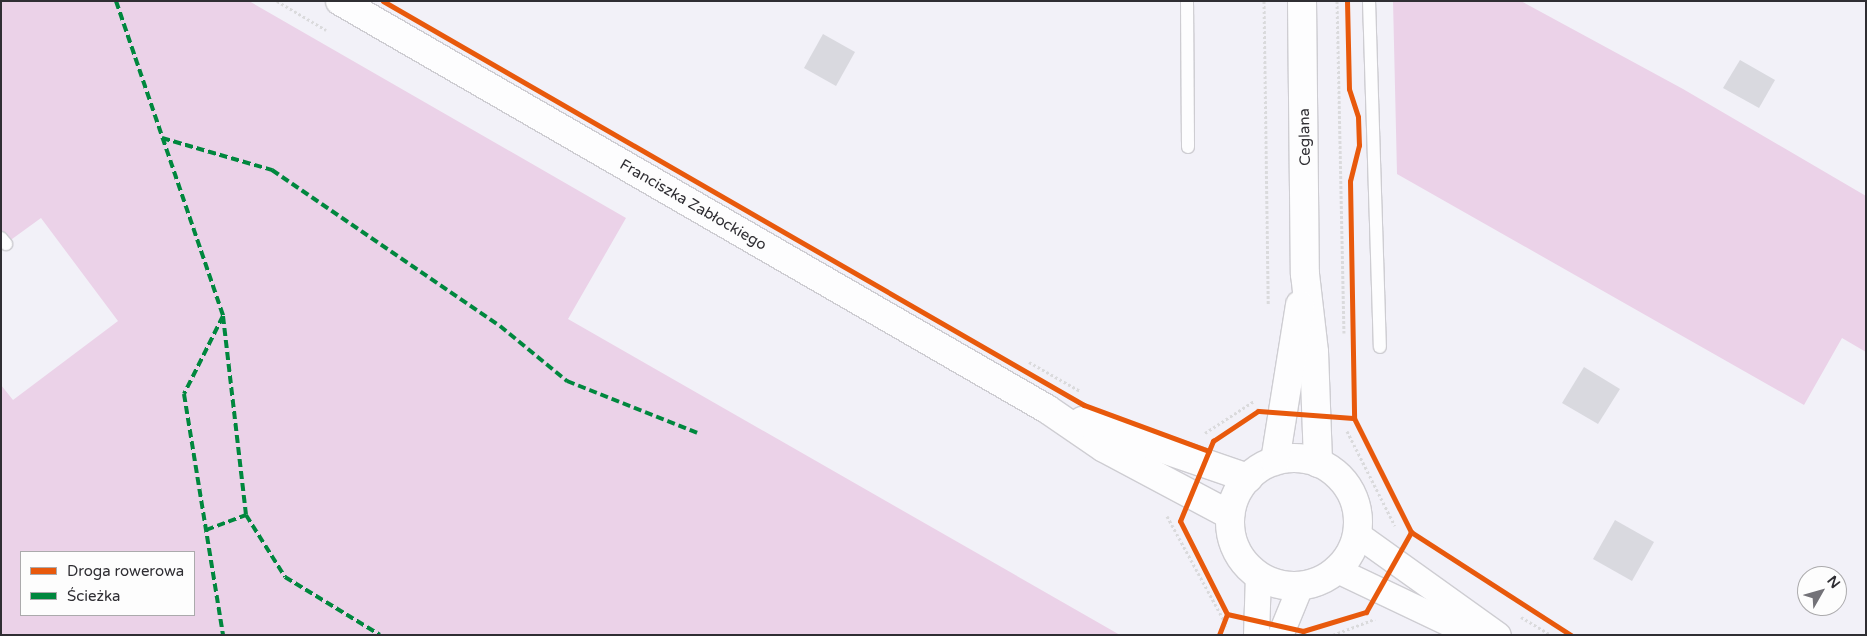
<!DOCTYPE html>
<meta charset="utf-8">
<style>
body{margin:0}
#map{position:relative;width:1867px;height:636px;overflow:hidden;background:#f2f1f8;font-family:"Varela Round",sans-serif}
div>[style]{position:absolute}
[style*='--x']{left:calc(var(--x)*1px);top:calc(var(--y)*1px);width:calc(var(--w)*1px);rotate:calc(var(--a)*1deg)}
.green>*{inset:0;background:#ebd2e8}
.building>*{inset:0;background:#d9d9df}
.path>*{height:3px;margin-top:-1.5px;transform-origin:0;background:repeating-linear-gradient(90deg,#dadadc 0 2.5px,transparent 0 5px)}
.roads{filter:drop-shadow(1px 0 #cecdd2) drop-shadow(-1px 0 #cecdd2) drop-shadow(0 1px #cecdd2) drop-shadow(0 -1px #cecdd2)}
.lane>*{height:12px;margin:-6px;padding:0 6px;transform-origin:6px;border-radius:6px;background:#fdfdfe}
.street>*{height:25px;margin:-12.5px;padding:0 12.5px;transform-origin:12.5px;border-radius:12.5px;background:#fdfdfe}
.secondary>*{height:28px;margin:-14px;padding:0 14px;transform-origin:14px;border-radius:14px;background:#fdfdfe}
.secondary>.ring{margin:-14px;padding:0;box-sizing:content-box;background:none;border:28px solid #fdfdfe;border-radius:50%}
.quiet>*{height:4px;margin-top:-2px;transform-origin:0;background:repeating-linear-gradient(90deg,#00873e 0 8px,transparent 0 12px)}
.cycleway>*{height:5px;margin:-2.5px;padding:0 2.5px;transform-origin:2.5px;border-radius:2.5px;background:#e8590c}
span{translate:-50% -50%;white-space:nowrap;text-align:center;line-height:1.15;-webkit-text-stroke:4.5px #fdfdfd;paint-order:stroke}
.street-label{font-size:15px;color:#2f2e33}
.frame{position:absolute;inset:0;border:2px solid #2f2e33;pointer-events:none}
.legend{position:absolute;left:20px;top:551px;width:175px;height:65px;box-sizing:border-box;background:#fdfdfd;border:1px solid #abaaac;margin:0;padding:6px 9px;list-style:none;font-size:15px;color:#2f2e33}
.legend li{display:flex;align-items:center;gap:10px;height:25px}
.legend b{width:25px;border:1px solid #abaaac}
.north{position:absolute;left:1797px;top:566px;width:50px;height:50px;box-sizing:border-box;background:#fdfdfd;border:1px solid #abaaac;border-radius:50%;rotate:52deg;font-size:14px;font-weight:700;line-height:20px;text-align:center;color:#2f2e33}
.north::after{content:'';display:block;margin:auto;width:18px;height:22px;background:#737278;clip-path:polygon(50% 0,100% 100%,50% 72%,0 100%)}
</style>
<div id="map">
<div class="green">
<i style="clip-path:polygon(evenodd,1px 1px,249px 1px,626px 218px,568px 319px,1120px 635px,1px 635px,1px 385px,13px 400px,118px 321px,41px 218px,1px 247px,1px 1px,21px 552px,194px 552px,194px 615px,21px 615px,21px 552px)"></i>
<i style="clip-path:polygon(1393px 1px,1521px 1px,1683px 89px,1866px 196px,1866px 352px,1842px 338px,1804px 405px,1397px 174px)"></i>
</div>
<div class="building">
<i style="clip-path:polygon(823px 34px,855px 52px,836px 86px,804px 68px)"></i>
<i style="clip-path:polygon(1740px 60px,1775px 80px,1759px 108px,1723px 88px)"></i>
<i style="clip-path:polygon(1584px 367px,1620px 389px,1598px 424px,1562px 403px)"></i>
<i style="clip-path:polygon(1615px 520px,1654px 542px,1632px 581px,1593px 559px)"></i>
</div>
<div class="path">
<i style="--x:277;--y:1;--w:57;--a:30.6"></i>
<i style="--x:1264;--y:1;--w:304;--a:89.2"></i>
<i style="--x:1337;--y:1;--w:332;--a:88.8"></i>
<i style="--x:1029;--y:362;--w:59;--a:29.6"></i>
<i style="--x:1347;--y:431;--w:106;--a:63.2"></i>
<i style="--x:1205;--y:433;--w:59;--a:-33.1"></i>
<i style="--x:1167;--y:516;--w:125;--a:61.4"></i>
<i style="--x:1521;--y:617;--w:35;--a:31"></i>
<i style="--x:1333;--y:635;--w:45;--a:-20.9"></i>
</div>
<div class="roads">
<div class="lane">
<i style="--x:1187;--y:1;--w:146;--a:89.6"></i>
<i style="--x:1369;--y:1;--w:346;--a:88.2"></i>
<i style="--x:1;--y:238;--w:8;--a:50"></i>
</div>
<div class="street">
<i style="--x:1357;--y:534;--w:173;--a:35.6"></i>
<i style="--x:1337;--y:570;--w:152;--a:25.4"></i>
<i style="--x:1256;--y:635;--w:59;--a:-88.1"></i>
<i style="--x:1280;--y:635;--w:53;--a:-67.8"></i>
</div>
<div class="secondary">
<i style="--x:340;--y:1;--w:816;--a:29.99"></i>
<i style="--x:1047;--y:409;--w:69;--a:34.4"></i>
<i style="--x:1104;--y:448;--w:143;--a:28"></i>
<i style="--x:1302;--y:1;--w:273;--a:89.4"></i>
<i style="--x:1305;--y:274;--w:79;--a:83.4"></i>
<i style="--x:1314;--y:352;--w:111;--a:87.9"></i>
<i style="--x:1082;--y:421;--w:176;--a:19"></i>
<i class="ring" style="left:1230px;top:458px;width:100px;height:100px"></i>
<i style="--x:1275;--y:461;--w:158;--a:-80.9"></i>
</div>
</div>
<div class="quiet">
<i style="--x:116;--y:1;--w:333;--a:71.2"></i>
<i style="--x:223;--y:316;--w:200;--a:83.4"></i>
<i style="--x:246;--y:515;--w:73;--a:57.8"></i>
<i style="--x:285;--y:577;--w:111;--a:31.4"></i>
<i style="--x:162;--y:138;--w:115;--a:16.2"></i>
<i style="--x:272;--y:170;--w:276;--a:34.4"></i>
<i style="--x:500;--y:326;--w:87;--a:39.4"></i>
<i style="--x:567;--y:381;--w:141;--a:21.7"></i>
<i style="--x:223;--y:316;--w:87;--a:116.6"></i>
<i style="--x:184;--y:394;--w:244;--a:80.8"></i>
<i style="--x:206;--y:530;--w:43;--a:-20.6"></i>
</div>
<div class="cycleway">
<i style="--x:383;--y:1;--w:809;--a:29.96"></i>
<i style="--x:1084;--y:405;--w:133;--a:20.2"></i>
<i style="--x:1347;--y:1;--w:88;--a:88.7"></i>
<i style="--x:1349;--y:89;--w:29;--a:72"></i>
<i style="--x:1358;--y:117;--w:28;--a:88"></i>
<i style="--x:1359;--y:145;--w:37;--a:104"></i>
<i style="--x:1350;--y:181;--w:237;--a:89"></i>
<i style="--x:1354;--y:418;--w:127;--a:63.4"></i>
<i style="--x:1411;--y:532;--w:190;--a:32.8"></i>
<i style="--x:1227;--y:614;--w:78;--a:12.6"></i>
<i style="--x:1303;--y:631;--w:66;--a:-16.8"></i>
<i style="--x:1366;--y:612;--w:92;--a:-60.6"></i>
<i style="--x:1219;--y:635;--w:22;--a:-69"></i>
<i style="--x:1227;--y:614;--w:104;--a:-116.8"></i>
<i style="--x:1180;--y:521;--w:87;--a:-67.6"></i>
<i style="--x:1213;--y:441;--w:54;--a:-33.7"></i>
<i style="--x:1258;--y:411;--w:96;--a:4.2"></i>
</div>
<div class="street-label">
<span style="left:1305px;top:137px;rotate:-91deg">Ceglana</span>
<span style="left:693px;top:205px;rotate:30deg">Franciszka Zabłockiego</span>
</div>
<div class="frame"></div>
<ul class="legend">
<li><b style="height:6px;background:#e8590c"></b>Droga rowerowa</li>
<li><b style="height:6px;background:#00873e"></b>Ścieżka</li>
</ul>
<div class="north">N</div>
</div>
